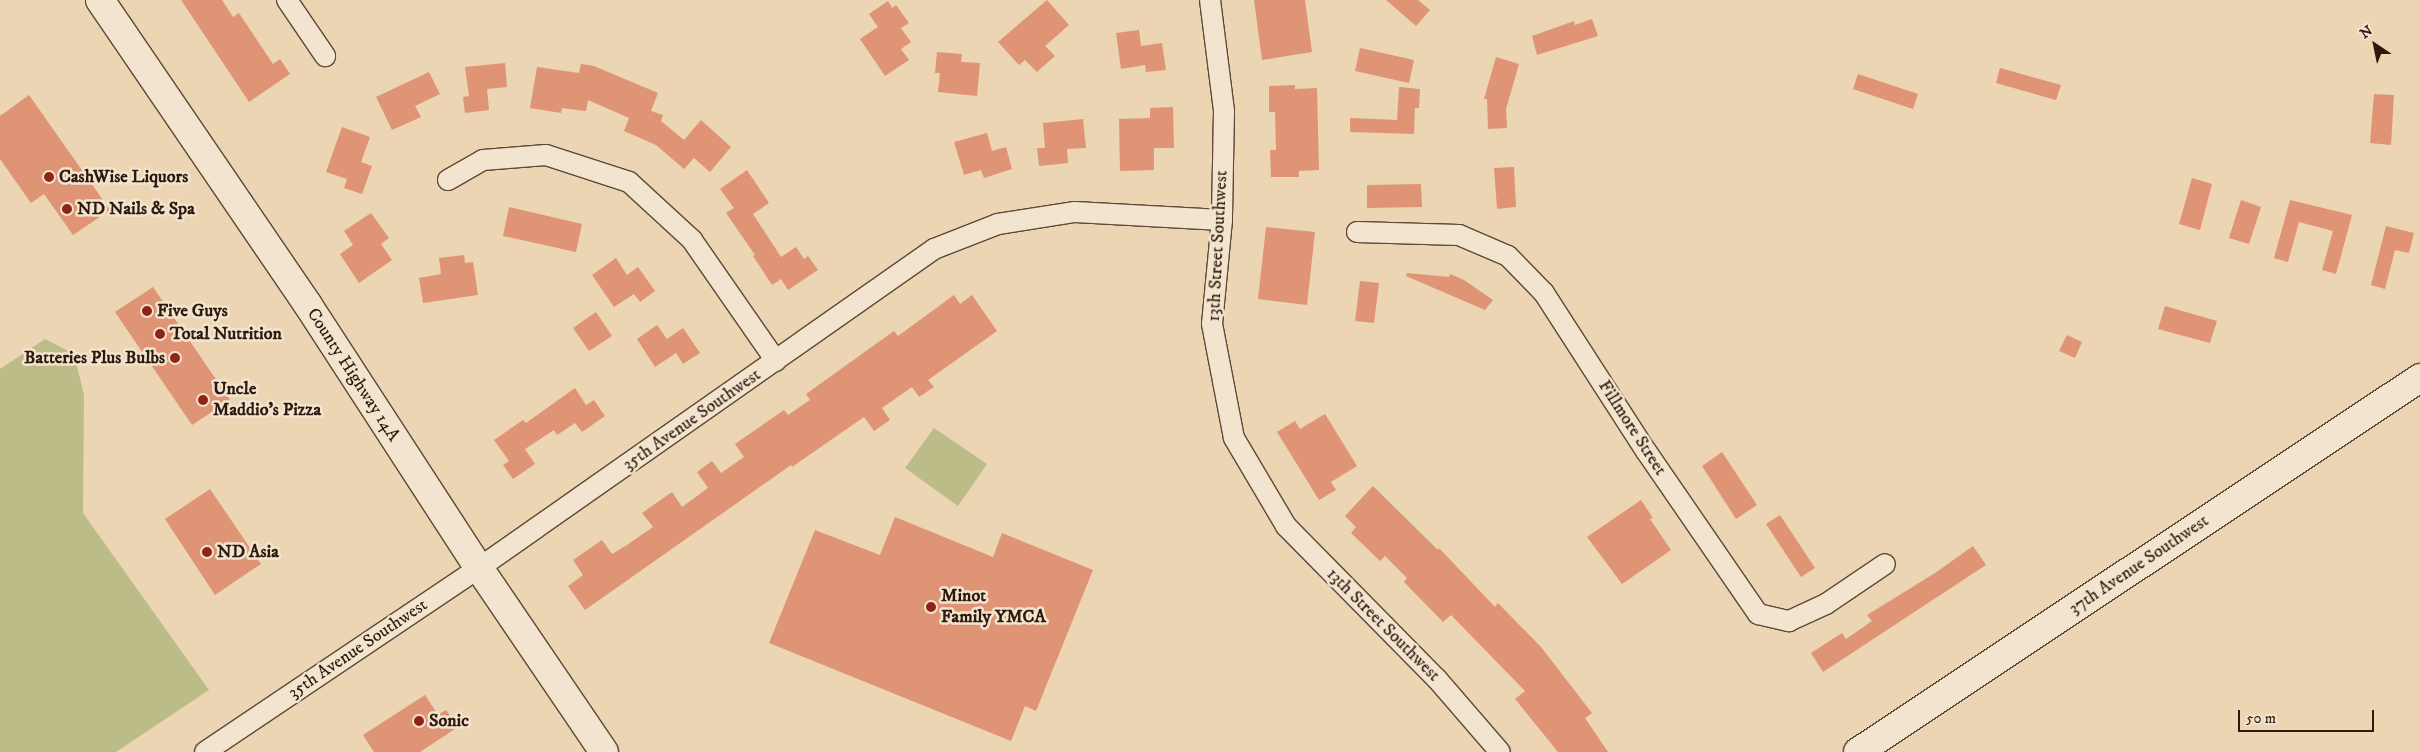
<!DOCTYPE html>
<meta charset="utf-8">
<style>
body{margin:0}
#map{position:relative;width:2420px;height:752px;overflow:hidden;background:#ebd5b3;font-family:"IM FELL DW Pica",serif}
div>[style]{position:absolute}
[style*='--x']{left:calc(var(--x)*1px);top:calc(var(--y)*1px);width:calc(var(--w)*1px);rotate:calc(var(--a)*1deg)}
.green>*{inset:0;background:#bcbc89}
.building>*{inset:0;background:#df9476}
.roads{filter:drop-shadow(1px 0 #5d4936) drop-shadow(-1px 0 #5d4936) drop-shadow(0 1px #5d4936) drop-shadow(0 -1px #5d4936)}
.minor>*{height:20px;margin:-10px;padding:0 10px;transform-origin:10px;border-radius:10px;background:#f2e4ce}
.secondary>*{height:28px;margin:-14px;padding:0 14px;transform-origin:14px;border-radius:14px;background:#f2e4ce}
.dots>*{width:14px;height:14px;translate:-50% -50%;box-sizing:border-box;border:2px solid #f2e4ce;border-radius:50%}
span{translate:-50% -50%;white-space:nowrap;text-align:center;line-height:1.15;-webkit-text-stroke:5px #f2e4ce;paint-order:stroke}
.poi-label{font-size:18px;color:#2e1a0c;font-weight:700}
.left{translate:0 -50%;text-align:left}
.right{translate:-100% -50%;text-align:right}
.street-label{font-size:18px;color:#2e1a0c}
.north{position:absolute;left:2350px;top:20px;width:50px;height:50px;-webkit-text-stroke:4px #f2e4ce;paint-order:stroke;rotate:326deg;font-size:14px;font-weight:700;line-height:20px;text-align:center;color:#2e1a0c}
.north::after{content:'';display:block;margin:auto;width:18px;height:22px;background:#2e1a0c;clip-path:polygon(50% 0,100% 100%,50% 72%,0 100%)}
.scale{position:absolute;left:2238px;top:710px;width:136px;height:22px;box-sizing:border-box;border:2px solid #2e1a0c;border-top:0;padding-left:6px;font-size:15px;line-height:18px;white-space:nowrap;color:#2e1a0c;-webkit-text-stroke:4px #f2e4ce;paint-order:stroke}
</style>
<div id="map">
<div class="green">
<i style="clip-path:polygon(45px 339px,74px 354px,84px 395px,83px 513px,209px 690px,116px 752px,0 752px,0 369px)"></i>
<i style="clip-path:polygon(934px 428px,987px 464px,958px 506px,905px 468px)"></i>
</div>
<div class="building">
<i style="clip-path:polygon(181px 0,222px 0,233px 17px,239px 13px,273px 64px,280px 59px,290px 74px,249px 102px)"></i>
<i style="clip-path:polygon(1047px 0,1069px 25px,1045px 46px,1055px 56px,1037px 72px,1025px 60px,1019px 65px,998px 42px)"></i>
<i style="clip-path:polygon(1254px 0,1305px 0,1312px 52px,1262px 60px)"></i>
<i style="clip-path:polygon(1386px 0,1418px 0,1430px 10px,1416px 26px)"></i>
<i style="clip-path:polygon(888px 1px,892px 8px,896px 5px,909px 23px,901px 28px,911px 42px,901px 49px,909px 60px,885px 76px,860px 39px,878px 27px,869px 14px)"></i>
<i style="clip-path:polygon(1592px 19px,1598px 36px,1537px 55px,1532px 36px,1574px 21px,1575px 25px)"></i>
<i style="clip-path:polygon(1139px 30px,1141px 46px,1162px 43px,1166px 70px,1146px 72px,1145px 65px,1121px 69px,1116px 33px)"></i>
<i style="clip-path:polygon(1360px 48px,1414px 60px,1409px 83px,1355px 71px)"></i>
<i style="clip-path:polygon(937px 52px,962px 54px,961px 62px,980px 63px,977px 96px,938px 92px,940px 73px,935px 73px)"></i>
<i style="clip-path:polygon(1496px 57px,1519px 64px,1506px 109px,1507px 128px,1488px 129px,1487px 99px,1484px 99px)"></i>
<i style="clip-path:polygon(505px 63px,507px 87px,487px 89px,489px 110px,465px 113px,463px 97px,469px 96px,465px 67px)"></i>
<i style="clip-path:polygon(581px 64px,594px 66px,658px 93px,651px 111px,663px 115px,661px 121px,684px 140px,701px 120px,731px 147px,710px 172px,694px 158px,684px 169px,656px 145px,624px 131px,629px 118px,588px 100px,586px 111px,562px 108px,561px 113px,530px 108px,537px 67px,579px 73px)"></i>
<i style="clip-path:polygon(2000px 68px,2061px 85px,2056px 100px,1996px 83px)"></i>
<i style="clip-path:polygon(429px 72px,440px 94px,415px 106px,421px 117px,392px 130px,376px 97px)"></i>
<i style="clip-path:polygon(1858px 74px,1918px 94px,1913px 109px,1853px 89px)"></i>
<i style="clip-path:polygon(1295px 85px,1295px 89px,1317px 88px,1319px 170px,1299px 171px,1299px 177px,1271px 177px,1270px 150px,1276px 150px,1275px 112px,1269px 112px,1269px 86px)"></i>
<i style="clip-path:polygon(1399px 87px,1420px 89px,1419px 108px,1415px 108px,1414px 134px,1350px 132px,1350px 118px,1397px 120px)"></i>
<i style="clip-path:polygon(2374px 94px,2394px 95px,2391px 145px,2370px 143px)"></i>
<i style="clip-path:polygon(29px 95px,110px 210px,73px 235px,44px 194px,31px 203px,0 159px,0 116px)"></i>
<i style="clip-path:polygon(1173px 107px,1174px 148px,1154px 148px,1154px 170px,1120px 171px,1119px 119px,1150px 118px,1150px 108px)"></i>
<i style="clip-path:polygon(1083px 119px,1086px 148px,1067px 149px,1068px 163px,1039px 166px,1037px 148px,1045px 148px,1043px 123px)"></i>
<i style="clip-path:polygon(342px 127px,370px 137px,361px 162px,372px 166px,362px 194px,344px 188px,347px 179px,326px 172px)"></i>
<i style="clip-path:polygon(987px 133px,992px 151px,1006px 147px,1012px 169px,984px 178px,981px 170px,964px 175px,954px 142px)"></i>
<i style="clip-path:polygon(1514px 167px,1516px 207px,1497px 209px,1494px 168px)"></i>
<i style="clip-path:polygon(747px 170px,769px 203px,753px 214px,781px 257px,796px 247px,804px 259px,808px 256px,818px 270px,788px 290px,781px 279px,772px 285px,753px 256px,755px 255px,726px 213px,734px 208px,720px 189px)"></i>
<i style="clip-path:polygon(2192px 178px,2212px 184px,2200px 230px,2179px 224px)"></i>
<i style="clip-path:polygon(1421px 184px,1422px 207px,1367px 208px,1367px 185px)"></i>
<i style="clip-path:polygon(2241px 200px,2261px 207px,2249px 244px,2229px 238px)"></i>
<i style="clip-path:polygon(2290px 200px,2352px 215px,2336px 274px,2322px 270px,2333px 231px,2299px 222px,2288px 262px,2274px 258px)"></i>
<i style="clip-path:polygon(509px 207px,582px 224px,576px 252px,503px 236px)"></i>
<i style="clip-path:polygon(371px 213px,389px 238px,381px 244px,392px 260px,359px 283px,340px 254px,353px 245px,344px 231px)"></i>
<i style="clip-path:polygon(2386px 226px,2414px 233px,2409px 253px,2395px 250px,2385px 289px,2371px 285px)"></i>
<i style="clip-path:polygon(1266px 227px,1315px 232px,1307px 305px,1258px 299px)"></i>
<i style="clip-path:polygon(464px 255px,465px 263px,473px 262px,478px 295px,423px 303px,419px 278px,441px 274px,439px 258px)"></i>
<i style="clip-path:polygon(616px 258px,627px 275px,638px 267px,655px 291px,640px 302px,634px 294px,614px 307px,592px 275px)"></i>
<i style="clip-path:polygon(1407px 273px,1449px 277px,1450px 274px,1464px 280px,1493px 300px,1485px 310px,1406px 276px)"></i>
<i style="clip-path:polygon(1360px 281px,1379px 283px,1374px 323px,1355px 321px)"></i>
<i style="clip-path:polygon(153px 287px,230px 400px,192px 425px,115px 312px)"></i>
<i style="clip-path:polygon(954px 295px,960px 304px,972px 295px,997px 331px,928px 380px,934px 387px,919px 397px,912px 387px,882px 408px,890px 420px,874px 431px,864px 417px,792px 467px,791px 465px,585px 610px,568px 586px,583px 575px,573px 560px,602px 540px,612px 554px,627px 545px,653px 527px,642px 513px,672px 492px,682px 507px,708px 488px,697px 472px,712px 461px,721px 473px,744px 457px,735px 444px,784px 410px,788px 415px,810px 400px,806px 394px,894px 331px,898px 336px)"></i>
<i style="clip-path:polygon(2165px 306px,2217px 321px,2210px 343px,2158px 329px)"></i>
<i style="clip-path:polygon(596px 312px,612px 336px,589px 351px,573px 328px)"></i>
<i style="clip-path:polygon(657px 325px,667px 339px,683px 328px,700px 353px,683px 364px,676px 353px,655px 367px,637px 339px)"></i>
<i style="clip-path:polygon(2067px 335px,2082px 342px,2075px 358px,2059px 351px)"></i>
<i style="clip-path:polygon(575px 388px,586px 405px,594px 400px,605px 416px,582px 432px,575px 423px,557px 435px,554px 430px,525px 449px,535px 464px,513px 479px,503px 465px,509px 461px,494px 440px,523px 420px,526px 423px)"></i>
<i style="clip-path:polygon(1325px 414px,1357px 466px,1331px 482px,1336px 490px,1319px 500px,1277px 432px,1295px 421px,1300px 429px)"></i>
<i style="clip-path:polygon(1722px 452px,1757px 505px,1736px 519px,1702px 466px)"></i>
<i style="clip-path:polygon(1373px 486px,1438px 550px,1439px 548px,1495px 607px,1498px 603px,1541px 647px,1592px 713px,1585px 718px,1608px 752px,1558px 752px,1515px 699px,1525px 691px,1451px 615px,1443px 622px,1404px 582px,1407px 578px,1385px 556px,1380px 561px,1351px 533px,1356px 527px,1345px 516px)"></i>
<i style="clip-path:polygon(210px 489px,261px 564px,215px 595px,165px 519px)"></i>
<i style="clip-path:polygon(1641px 500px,1653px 518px,1650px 519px,1671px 550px,1622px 584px,1587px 537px)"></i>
<i style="clip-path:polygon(1780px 515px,1815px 568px,1801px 577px,1766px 524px)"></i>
<i style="clip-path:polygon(895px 517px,993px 557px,1002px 533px,1093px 570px,1036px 711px,1025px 706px,1011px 741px,769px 643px,815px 530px,880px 555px)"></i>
<i style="clip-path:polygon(1973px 546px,1986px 565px,1823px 672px,1811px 653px,1842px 633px,1846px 639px,1872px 621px,1867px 615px,1935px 573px)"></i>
<i style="clip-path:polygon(425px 695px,438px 715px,446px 710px,458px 727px,420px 752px,374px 752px,363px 735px)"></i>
</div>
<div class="roads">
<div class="minor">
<i style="--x:287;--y:0;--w:68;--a:55.8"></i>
<i style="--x:1210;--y:0;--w:112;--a:82.8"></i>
<i style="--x:1224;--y:111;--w:109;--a:91.1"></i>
<i style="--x:1222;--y:220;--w:104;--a:95.5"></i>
<i style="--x:1212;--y:324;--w:116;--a:79.1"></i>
<i style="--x:1234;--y:438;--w:102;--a:59.4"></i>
<i style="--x:1286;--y:526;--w:215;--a:45.4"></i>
<i style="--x:1437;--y:679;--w:96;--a:49.2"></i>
<i style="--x:448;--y:180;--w:40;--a:-29.7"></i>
<i style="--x:483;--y:160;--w:63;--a:-4.5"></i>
<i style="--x:546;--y:155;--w:87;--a:18"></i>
<i style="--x:629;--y:182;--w:86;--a:42.6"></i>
<i style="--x:692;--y:240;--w:147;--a:55.2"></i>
<i style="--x:1357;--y:232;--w:102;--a:1.7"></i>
<i style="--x:1459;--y:235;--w:53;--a:23.2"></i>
<i style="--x:1508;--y:256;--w:52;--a:45.8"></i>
<i style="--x:1544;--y:293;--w:188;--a:57.2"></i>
<i style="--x:1646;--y:451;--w:198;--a:55.5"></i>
<i style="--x:1758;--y:614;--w:32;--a:13"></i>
<i style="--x:1789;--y:621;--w:41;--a:-24.7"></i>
<i style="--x:1826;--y:604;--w:71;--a:-34.1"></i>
<i style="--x:205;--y:752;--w:330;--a:-33.9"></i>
<i style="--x:479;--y:568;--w:556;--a:-35.03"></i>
<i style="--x:934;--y:249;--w:69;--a:-21.3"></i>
<i style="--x:998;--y:224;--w:78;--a:-8.9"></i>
<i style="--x:1075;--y:212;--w:147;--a:3.1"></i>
</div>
<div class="secondary">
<i style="--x:100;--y:0;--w:369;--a:55.7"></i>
<i style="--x:308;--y:305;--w:314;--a:57"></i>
<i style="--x:479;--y:568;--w:222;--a:55.8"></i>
<i style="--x:1858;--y:752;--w:675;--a:-33.64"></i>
</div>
</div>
<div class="dots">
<i style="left:49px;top:177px;background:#8f2418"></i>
<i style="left:67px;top:209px;background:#8f2418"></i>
<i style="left:147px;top:311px;background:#8f2418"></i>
<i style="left:160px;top:334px;background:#8f2418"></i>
<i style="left:175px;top:358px;background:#8f2418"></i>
<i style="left:203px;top:400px;background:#8f2418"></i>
<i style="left:207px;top:552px;background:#8f2418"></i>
<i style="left:931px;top:607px;background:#8f2418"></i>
<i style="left:419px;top:721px;background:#8f2418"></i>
</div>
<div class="poi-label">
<span class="left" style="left:59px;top:177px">CashWise Liquors</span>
<span class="left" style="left:77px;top:209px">ND Nails &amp; Spa</span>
<span class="left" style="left:157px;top:311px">Five Guys</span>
<span class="left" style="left:170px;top:334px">Total Nutrition</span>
<span class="right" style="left:165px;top:358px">Batteries Plus Bulbs</span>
<span class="left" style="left:213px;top:400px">Uncle<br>Maddio’s Pizza</span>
<span class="left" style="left:217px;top:552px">ND Asia</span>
<span class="left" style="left:941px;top:607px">Minot<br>Family YMCA</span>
<span class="left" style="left:429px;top:721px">Sonic</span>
</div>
<div class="street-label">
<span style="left:1218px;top:246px;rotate:-87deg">13th Street Southwest</span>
<span style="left:353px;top:375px;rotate:57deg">County Highway 14A</span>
<span style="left:692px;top:420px;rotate:-35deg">35th Avenue Southwest</span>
<span style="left:1632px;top:428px;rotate:57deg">Fillmore Street</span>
<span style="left:2139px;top:565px;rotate:-34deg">37th Avenue Southwest</span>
<span style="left:1383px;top:625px;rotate:45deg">13th Street Southwest</span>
<span style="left:358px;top:649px;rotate:-34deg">35th Avenue Southwest</span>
</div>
<div class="north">N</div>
<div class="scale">50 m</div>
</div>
